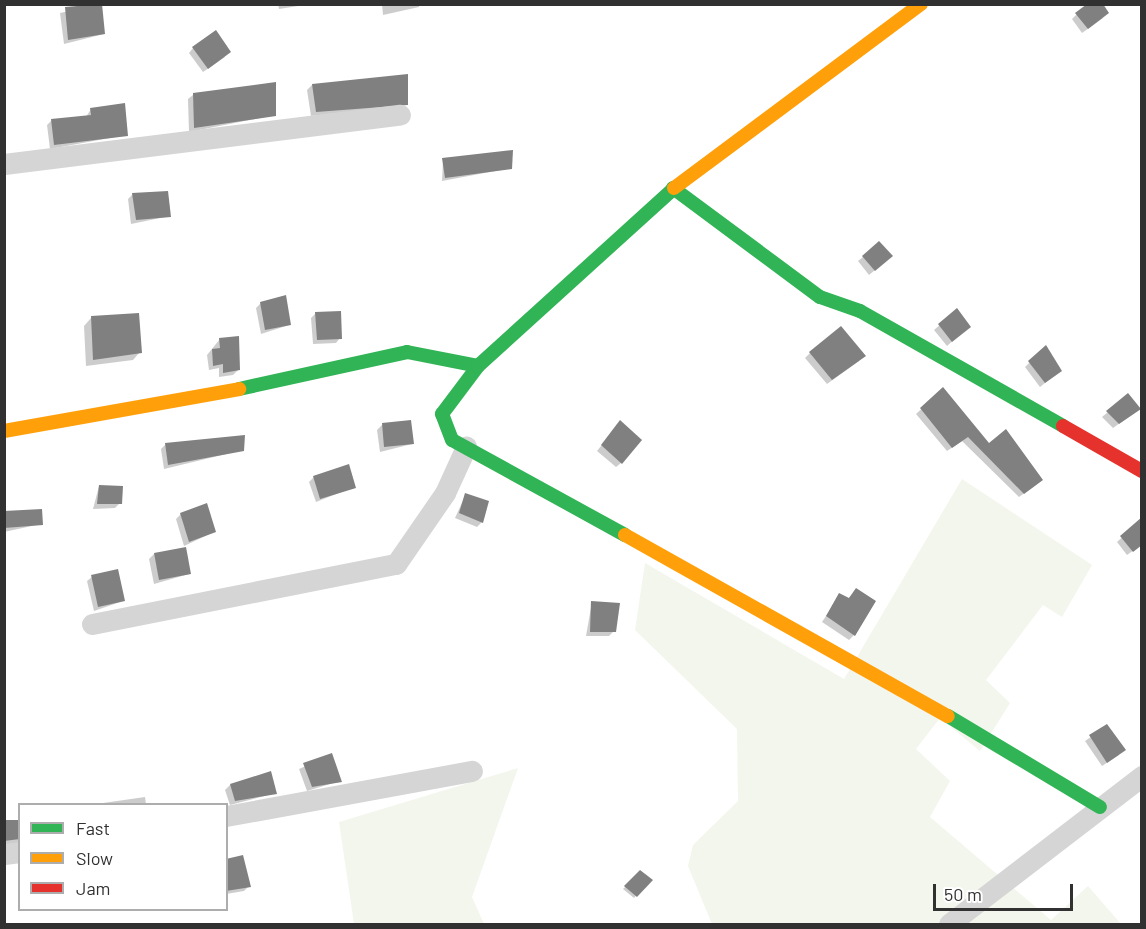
<!DOCTYPE html>
<style>
body{margin:0}
#map{position:relative;width:1146px;height:929px;overflow:hidden;background:#fff;font-family:Barlow,sans-serif}
div>[style]{position:absolute}
[style*='--x']{left:calc(var(--x)*1px);top:calc(var(--y)*1px);width:calc(var(--w)*1px);rotate:calc(var(--a)*1deg)}
.green>*{inset:0;background:#f3f6ed}
.shadow>*{inset:0;background:#0003}
.building>*{inset:0;background:#808080}
.street>*{height:21px;margin:-10.5px;padding:0 10.5px;transform-origin:10.5px;border-radius:10.5px;background:#d5d5d5}
.fast>*{height:14px;margin:-7px;padding:0 7px;transform-origin:7px;border-radius:7px;background:#30b455}
.slow>*{height:14px;margin:-7px;padding:0 7px;transform-origin:7px;border-radius:7px;background:#ff9f0a}
.jam>*{height:14px;margin:-7px;padding:0 7px;transform-origin:7px;border-radius:7px;background:#e5322d}
span{translate:-50% -50%;white-space:nowrap;text-align:center;line-height:1.15;-webkit-text-stroke:6px #fff;paint-order:stroke}
.frame{position:absolute;inset:0;border:6px solid #313131;pointer-events:none}
.legend{position:absolute;left:18px;top:803px;width:210px;height:108px;box-sizing:border-box;background:#fff;border:2px solid #adadad;margin:0;padding:8px 10px;list-style:none;font-size:18px;color:#313131}
.legend li{display:flex;align-items:center;gap:12px;height:30px}
.legend b{width:30px;border:2px solid #adadad}
.scale{position:absolute;left:933px;top:884px;width:140px;height:27px;box-sizing:border-box;border:3px solid #313131;border-top:0;padding-left:8px;font-size:18px;line-height:21px;white-space:nowrap;color:#313131;-webkit-text-stroke:4px #fff;paint-order:stroke}
</style>
<div id="map">
<div class="green">
<i style="clip-path:polygon(962px 479px,1092px 565px,1062px 617px,1043px 605px,986px 680px,1010px 703px,980px 751px,940px 718px,916px 749px,950px 781px,930px 817px,1051px 920px,1088px 886px,1121px 924px,712px 924px,688px 866px,693px 845px,738px 801px,737px 729px,635px 630px,645px 563px,844px 679px)"></i>
<i style="clip-path:polygon(518px 768px,472px 897px,484px 924px,354px 924px,339px 822px)"></i>
</div>
<div class="shadow">
<i style="clip-path:polygon(101px 4px,104px 34px,64px 44px,60px 13px)"></i>
<i style="clip-path:polygon(278px 4px,311px 4px,279px 9px)"></i>
<i style="clip-path:polygon(382px 4px,419px 4px,419px 7px,383px 15px)"></i>
<i style="clip-path:polygon(1076px 15px,1103px 18px,1082px 33px,1072px 19px)"></i>
<i style="clip-path:polygon(193px 48px,225px 57px,203px 72px,189px 53px)"></i>
<i style="clip-path:polygon(312px 85px,401px 106px,311px 116px,307px 90px)"></i>
<i style="clip-path:polygon(193px 95px,275px 115px,189px 132px,188px 99px)"></i>
<i style="clip-path:polygon(91px 109px,126px 135px,50px 149px,47px 125px,52px 120px,86px 117px)"></i>
<i style="clip-path:polygon(443px 160px,511px 168px,442px 181px)"></i>
<i style="clip-path:polygon(133px 194px,170px 216px,131px 224px,128px 199px)"></i>
<i style="clip-path:polygon(863px 257px,886px 261px,869px 275px,858px 261px)"></i>
<i style="clip-path:polygon(261px 303px,289px 325px,261px 334px,256px 308px)"></i>
<i style="clip-path:polygon(957px 310px,964px 331px,947px 346px,934px 330px)"></i>
<i style="clip-path:polygon(316px 313px,340px 338px,336px 343px,313px 344px,311px 318px)"></i>
<i style="clip-path:polygon(91px 318px,140px 352px,133px 360px,86px 366px,84px 326px)"></i>
<i style="clip-path:polygon(220px 339px,238px 370px,233px 375px,219px 377px,219px 368px,209px 370px,207px 355px)"></i>
<i style="clip-path:polygon(1046px 347px,1055px 375px,1040px 387px,1025px 367px)"></i>
<i style="clip-path:polygon(810px 353px,859px 361px,827px 384px,805px 358px)"></i>
<i style="clip-path:polygon(943px 389px,989px 445px,1037px 484px,1019px 497px,962px 441px,947px 451px,916px 414px)"></i>
<i style="clip-path:polygon(1128px 395px,1134px 413px,1113px 428px,1102px 417px)"></i>
<i style="clip-path:polygon(382px 425px,412px 444px,380px 452px,377px 430px)"></i>
<i style="clip-path:polygon(616px 427px,621px 463px,616px 467px,597px 451px)"></i>
<i style="clip-path:polygon(166px 444px,243px 450px,164px 469px,161px 449px)"></i>
<i style="clip-path:polygon(314px 477px,354px 487px,316px 502px,309px 482px)"></i>
<i style="clip-path:polygon(99px 486px,120px 503px,115px 508px,93px 509px)"></i>
<i style="clip-path:polygon(466px 494px,482px 522px,477px 527px,455px 518px)"></i>
<i style="clip-path:polygon(4px 513px,41px 524px,4px 532px)"></i>
<i style="clip-path:polygon(181px 514px,214px 532px,184px 546px,176px 519px)"></i>
<i style="clip-path:polygon(1142px 519px,1142px 544px,1127px 555px,1117px 542px)"></i>
<i style="clip-path:polygon(154px 554px,189px 574px,154px 584px,149px 559px)"></i>
<i style="clip-path:polygon(92px 577px,123px 601px,94px 611px,87px 581px)"></i>
<i style="clip-path:polygon(856px 590px,854px 635px,849px 640px,822px 622px,840px 595px,848px 599px)"></i>
<i style="clip-path:polygon(592px 602px,614px 631px,609px 636px,586px 636px)"></i>
<i style="clip-path:polygon(1107px 726px,1119px 755px,1102px 766px,1085px 741px)"></i>
<i style="clip-path:polygon(331px 755px,340px 781px,307px 791px,299px 769px)"></i>
<i style="clip-path:polygon(230px 785px,276px 793px,230px 805px,225px 790px)"></i>
<i style="clip-path:polygon(145px 797px,146px 804px,102px 804px,103px 803px)"></i>
<i style="clip-path:polygon(4px 822px,20px 822px,20px 844px,4px 848px)"></i>
<i style="clip-path:polygon(226px 860px,249px 886px,244px 891px,226px 894px)"></i>
<i style="clip-path:polygon(641px 872px,650px 880px,634px 898px,623px 889px)"></i>
</div>
<div class="building">
<i style="clip-path:polygon(102px 4px,105px 34px,68px 40px,65px 7px)"></i>
<i style="clip-path:polygon(1087px 4px,1103px 4px,1109px 13px,1088px 29px,1075px 13px)"></i>
<i style="clip-path:polygon(216px 30px,231px 52px,208px 69px,192px 47px)"></i>
<i style="clip-path:polygon(408px 74px,408px 105px,316px 112px,312px 84px)"></i>
<i style="clip-path:polygon(276px 82px,276px 116px,194px 128px,193px 93px)"></i>
<i style="clip-path:polygon(125px 103px,128px 136px,54px 145px,51px 119px,91px 115px,90px 108px)"></i>
<i style="clip-path:polygon(513px 150px,512px 169px,445px 178px,442px 158px)"></i>
<i style="clip-path:polygon(168px 191px,171px 217px,136px 220px,132px 193px)"></i>
<i style="clip-path:polygon(879px 241px,893px 256px,875px 271px,862px 256px)"></i>
<i style="clip-path:polygon(286px 295px,291px 325px,265px 330px,260px 302px)"></i>
<i style="clip-path:polygon(957px 308px,971px 327px,952px 342px,938px 324px)"></i>
<i style="clip-path:polygon(341px 311px,342px 339px,317px 340px,315px 312px)"></i>
<i style="clip-path:polygon(139px 313px,142px 353px,93px 360px,91px 316px)"></i>
<i style="clip-path:polygon(841px 326px,866px 356px,832px 380px,809px 352px)"></i>
<i style="clip-path:polygon(239px 336px,240px 370px,223px 373px,223px 364px,213px 366px,212px 349px,220px 348px,219px 338px)"></i>
<i style="clip-path:polygon(1046px 345px,1062px 371px,1045px 383px,1028px 361px)"></i>
<i style="clip-path:polygon(943px 387px,989px 443px,1006px 429px,1043px 480px,1024px 494px,968px 437px,952px 448px,920px 408px)"></i>
<i style="clip-path:polygon(1128px 393px,1141px 409px,1119px 424px,1106px 411px)"></i>
<i style="clip-path:polygon(411px 420px,414px 444px,384px 447px,382px 423px)"></i>
<i style="clip-path:polygon(620px 420px,642px 440px,622px 464px,601px 445px)"></i>
<i style="clip-path:polygon(245px 435px,244px 451px,168px 465px,165px 443px)"></i>
<i style="clip-path:polygon(349px 464px,356px 488px,320px 499px,313px 476px)"></i>
<i style="clip-path:polygon(99px 485px,123px 486px,122px 504px,97px 504px)"></i>
<i style="clip-path:polygon(465px 493px,489px 501px,483px 523px,459px 513px)"></i>
<i style="clip-path:polygon(207px 503px,216px 532px,189px 542px,180px 513px)"></i>
<i style="clip-path:polygon(42px 509px,43px 525px,4px 528px,4px 511px)"></i>
<i style="clip-path:polygon(1142px 517px,1142px 545px,1133px 552px,1120px 536px)"></i>
<i style="clip-path:polygon(186px 547px,191px 574px,159px 580px,154px 553px)"></i>
<i style="clip-path:polygon(118px 569px,125px 601px,98px 607px,91px 575px)"></i>
<i style="clip-path:polygon(856px 588px,876px 601px,855px 636px,826px 616px,839px 593px,849px 598px)"></i>
<i style="clip-path:polygon(591px 601px,620px 603px,616px 632px,590px 632px)"></i>
<i style="clip-path:polygon(1107px 724px,1126px 750px,1107px 763px,1089px 735px)"></i>
<i style="clip-path:polygon(332px 753px,342px 782px,312px 787px,303px 763px)"></i>
<i style="clip-path:polygon(271px 771px,277px 794px,235px 801px,230px 784px)"></i>
<i style="clip-path:polygon(4px 820px,20px 820px,20px 839px,4px 841px)"></i>
<i style="clip-path:polygon(243px 855px,251px 887px,226px 891px,226px 859px)"></i>
<i style="clip-path:polygon(640px 870px,653px 880px,637px 897px,624px 886px)"></i>
</div>
<div class="street">
<i style="--x:4;--y:164;--w:399;--a:-7.1"></i>
<i style="--x:92;--y:624;--w:310;--a:-11.2"></i>
<i style="--x:396;--y:564;--w:86;--a:-55.4"></i>
<i style="--x:445;--y:493;--w:51;--a:-65.5"></i>
<i style="--x:226;--y:816;--w:250;--a:-10.4"></i>
<i style="--x:4;--y:854;--w:16;--a:-7"></i>
<i style="--x:949;--y:924;--w:243;--a:-37.5"></i>
</div>
<div class="fast">
<i style="--x:673;--y:188;--w:183;--a:36.6"></i>
<i style="--x:820;--y:297;--w:42;--a:19.3"></i>
<i style="--x:860;--y:311;--w:233;--a:29.5"></i>
<i style="--x:239;--y:389;--w:172;--a:-12.4"></i>
<i style="--x:407;--y:352;--w:72;--a:11.2"></i>
<i style="--x:625;--y:535;--w:197;--a:-151.2"></i>
<i style="--x:452;--y:440;--w:28;--a:-111"></i>
<i style="--x:442;--y:414;--w:60;--a:-53.1"></i>
<i style="--x:478;--y:366;--w:265;--a:-42.2"></i>
<i style="--x:948;--y:716;--w:177;--a:30.9"></i>
</div>
<div class="slow">
<i style="--x:674;--y:188;--w:308;--a:-36.7"></i>
<i style="--x:4;--y:431;--w:239;--a:-10.1"></i>
<i style="--x:625;--y:535;--w:370;--a:29.3"></i>
</div>
<div class="jam">
<i style="--x:1063;--y:426;--w:91;--a:29.7"></i>
</div>
<div class="frame"></div>
<ul class="legend">
<li><b style="height:8px;background:#30b455"></b>Fast</li>
<li><b style="height:8px;background:#ff9f0a"></b>Slow</li>
<li><b style="height:8px;background:#e5322d"></b>Jam</li>
</ul>
<div class="scale">50 m</div>
</div>
